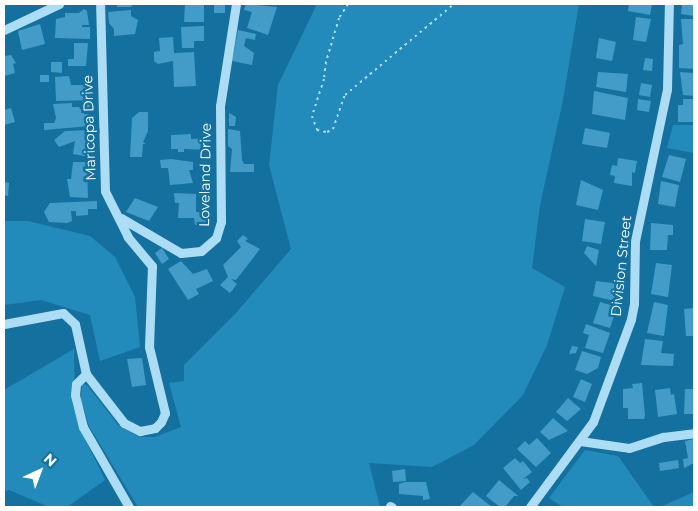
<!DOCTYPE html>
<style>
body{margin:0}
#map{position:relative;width:698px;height:511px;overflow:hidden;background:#14719f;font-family:Montserrat,sans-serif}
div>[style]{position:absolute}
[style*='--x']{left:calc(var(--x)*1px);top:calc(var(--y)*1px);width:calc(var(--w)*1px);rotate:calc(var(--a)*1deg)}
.green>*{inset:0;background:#238bbc}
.building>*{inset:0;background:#429cc7}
.path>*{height:2px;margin-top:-1px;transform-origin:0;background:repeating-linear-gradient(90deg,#adddf4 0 2.5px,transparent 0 6.5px)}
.minor>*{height:9px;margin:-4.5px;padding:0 4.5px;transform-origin:4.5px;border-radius:4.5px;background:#adddf4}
span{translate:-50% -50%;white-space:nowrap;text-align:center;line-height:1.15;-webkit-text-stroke:5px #14719f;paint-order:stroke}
.street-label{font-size:14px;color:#fff}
.frame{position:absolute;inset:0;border:5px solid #fff;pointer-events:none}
.north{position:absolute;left:15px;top:446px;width:50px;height:50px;-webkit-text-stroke:4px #14719f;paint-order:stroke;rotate:43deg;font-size:14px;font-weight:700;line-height:20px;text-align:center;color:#fff}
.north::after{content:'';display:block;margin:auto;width:18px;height:22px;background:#fff;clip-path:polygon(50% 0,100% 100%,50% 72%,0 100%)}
</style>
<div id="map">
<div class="green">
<i style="clip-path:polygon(317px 4px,579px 4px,563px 100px,540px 205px,532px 268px,565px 287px,547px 345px,523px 395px,474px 445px,432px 467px,369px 463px,380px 507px,138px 507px,89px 426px,81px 400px,82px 384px,87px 385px,118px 425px,139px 437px,155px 437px,181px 427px,169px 383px,184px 381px,184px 365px,235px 314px,291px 249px,269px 165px,278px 85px)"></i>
<i style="clip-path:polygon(673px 125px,694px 125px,694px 153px,667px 148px)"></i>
<i style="clip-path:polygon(4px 221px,28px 221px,90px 236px,115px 257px,135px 297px,140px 347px,100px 361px,90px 315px,41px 300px,4px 305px)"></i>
<i style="clip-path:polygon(74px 349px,75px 406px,79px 427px,105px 480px,67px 507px,49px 507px,9px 490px,4px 491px,4px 390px)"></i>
<i style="clip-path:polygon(585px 450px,618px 456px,654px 507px,563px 507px,549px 498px)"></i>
<i style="clip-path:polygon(694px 492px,694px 507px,660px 507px)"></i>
</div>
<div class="building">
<i style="clip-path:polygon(117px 4px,133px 4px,131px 7px,117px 7px)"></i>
<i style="clip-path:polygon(185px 4px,204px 4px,204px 22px,184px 22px)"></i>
<i style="clip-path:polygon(214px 4px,225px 4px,225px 13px,214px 13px)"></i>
<i style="clip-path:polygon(246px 4px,277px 7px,268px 35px,247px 28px,252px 12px,244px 10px)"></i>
<i style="clip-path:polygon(629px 4px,652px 4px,650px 15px,628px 11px)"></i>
<i style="clip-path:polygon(682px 4px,694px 4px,694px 16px,681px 14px)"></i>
<i style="clip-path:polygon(84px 9px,87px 11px,89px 25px,82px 25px,82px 27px,90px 27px,90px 39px,55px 38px,56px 19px,65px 17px,65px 13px,79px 13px)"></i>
<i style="clip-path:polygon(131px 10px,131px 16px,138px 20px,135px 34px,114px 36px,114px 29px,109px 23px,108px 12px)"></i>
<i style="clip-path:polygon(636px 17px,651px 19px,646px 42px,633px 40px)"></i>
<i style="clip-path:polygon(681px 19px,694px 19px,694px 69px,679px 68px,679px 45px,683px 44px)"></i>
<i style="clip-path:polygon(40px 24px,45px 44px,22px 50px,18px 31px)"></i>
<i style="clip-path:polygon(204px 26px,204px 41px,194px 41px,194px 48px,182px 48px,181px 27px)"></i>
<i style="clip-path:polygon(238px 30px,256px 34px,255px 40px,246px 38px,244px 46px,254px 53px,252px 65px,232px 61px)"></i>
<i style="clip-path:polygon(173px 37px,174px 53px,194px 52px,196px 86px,174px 87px,173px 61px,158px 64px,154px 61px,154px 52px,160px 51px,159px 38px)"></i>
<i style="clip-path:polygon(599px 38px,616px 42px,612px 61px,596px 58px)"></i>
<i style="clip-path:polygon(74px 43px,88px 43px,86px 66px,68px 66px,68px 59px,74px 59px)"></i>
<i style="clip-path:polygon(11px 55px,16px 63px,13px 64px,15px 73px,4px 76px,4px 56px)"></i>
<i style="clip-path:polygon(645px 58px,653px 59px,652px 71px,643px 70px)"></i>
<i style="clip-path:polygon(51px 62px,62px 62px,62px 73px,51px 72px)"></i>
<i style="clip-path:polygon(598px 72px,628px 74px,626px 92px,596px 87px)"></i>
<i style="clip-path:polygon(680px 72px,694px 73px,694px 96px,683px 95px)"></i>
<i style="clip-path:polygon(40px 75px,49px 75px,49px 82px,40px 82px)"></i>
<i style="clip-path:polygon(69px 76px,71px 85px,93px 85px,93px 100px,56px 101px,55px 77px)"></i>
<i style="clip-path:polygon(641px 83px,652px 85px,650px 97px,639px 95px)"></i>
<i style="clip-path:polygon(594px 91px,628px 98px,625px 120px,592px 114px)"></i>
<i style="clip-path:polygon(638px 99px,651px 101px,649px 112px,637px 110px)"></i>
<i style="clip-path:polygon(683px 99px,694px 99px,694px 122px,678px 122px,678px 105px,683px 105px)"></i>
<i style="clip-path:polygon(82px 101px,92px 101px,91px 112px,83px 112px)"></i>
<i style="clip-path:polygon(72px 103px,72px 107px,79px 107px,84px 114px,89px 114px,90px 126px,44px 130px,44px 123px,54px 123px,56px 118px,53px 104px)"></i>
<i style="clip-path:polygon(11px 108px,15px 122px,4px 125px,4px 110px)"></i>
<i style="clip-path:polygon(139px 112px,148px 112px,148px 131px,143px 142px,146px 144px,143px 144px,142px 157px,130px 157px,132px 118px)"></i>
<i style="clip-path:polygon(229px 113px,236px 117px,235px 126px,229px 126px)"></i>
<i style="clip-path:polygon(585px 128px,610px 133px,607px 148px,582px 144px)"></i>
<i style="clip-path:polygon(228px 129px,240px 131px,242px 160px,244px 164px,254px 164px,254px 172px,230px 172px,232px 149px,228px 146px)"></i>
<i style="clip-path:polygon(91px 130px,91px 141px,85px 140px,90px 145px,90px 157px,73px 154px,75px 141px,59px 147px,54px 140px,65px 131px)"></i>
<i style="clip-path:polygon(191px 134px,191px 139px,210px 138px,210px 150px,184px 149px,184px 152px,178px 152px,178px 149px,171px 149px,171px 135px)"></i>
<i style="clip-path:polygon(669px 155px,686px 159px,680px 182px,662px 177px)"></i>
<i style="clip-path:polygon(618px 158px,637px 161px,635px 173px,632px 172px,632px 186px,614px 183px,615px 176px,610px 175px,612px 165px,617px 166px)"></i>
<i style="clip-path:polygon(171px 159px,193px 162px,193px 170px,189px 170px,193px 183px,170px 185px,168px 168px,161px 168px,160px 160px)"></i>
<i style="clip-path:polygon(73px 162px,85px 162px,87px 167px,88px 198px,70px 197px,67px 179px,71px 179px)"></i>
<i style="clip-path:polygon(200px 175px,211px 175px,211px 185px,200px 185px)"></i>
<i style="clip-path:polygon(581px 180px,603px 190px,598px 210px,576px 205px)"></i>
<i style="clip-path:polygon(661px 181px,679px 185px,675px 207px,658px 204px)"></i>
<i style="clip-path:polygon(4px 182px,9px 183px,8px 196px,4px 195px)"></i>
<i style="clip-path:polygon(174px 193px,196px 194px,196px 212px,206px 212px,207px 224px,195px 225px,194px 218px,178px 218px,179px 203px,175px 203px)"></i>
<i style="clip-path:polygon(135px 198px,158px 207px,149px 221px,126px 212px)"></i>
<i style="clip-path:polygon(97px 201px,97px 209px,88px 209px,88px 215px,76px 216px,76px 211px,71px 211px,72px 221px,67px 223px,49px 222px,44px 212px,50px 203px)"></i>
<i style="clip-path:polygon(585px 219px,605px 222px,601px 244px,582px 241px)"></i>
<i style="clip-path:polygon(651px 223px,673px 225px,673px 235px,668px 235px,667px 250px,650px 250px)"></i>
<i style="clip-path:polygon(243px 235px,248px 239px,245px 241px,260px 249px,236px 280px,231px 279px,237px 284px,230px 293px,220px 285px,228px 277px,223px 265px,241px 247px,237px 241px)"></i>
<i style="clip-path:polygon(587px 246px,599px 250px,596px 266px,584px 253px)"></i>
<i style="clip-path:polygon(162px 248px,169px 259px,162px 264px,155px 253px)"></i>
<i style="clip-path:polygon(181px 261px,193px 274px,207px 269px,213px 281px,196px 289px,199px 294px,188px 300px,168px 269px)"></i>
<i style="clip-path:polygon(656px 263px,672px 265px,668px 297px,651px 294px)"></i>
<i style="clip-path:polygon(596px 281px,620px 284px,619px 302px,593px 296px)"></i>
<i style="clip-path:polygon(600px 302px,617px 307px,610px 328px,593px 323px)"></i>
<i style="clip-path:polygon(654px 302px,668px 305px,664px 336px,647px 333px)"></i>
<i style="clip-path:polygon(694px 308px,694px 336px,686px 336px,684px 309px)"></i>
<i style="clip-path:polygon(586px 324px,610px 333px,603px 353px,585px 348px,589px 335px,583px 333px)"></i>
<i style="clip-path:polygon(645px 339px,663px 341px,661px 353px,674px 354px,673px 366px,641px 365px)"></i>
<i style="clip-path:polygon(572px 346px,578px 347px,576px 353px,569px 354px)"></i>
<i style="clip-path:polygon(582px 351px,601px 357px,598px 368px,587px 374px,575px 370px)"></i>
<i style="clip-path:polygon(142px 358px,146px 385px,132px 387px,127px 359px)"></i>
<i style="clip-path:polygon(581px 379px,592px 384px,585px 402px,573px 397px)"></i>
<i style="clip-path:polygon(642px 383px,645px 416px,644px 419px,628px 419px,628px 408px,623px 408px,623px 389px,633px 388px,632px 384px)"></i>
<i style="clip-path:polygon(670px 388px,671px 395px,674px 394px,677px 414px,658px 417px,655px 390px)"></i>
<i style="clip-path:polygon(685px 389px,694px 389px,694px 414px,684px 414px)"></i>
<i style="clip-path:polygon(568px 398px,581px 409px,567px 421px,556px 412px)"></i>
<i style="clip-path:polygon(553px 418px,568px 431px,549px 440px,540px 432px)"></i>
<i style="clip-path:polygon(537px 438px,551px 453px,536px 467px,517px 449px,525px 441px,529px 445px)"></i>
<i style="clip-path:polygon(694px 439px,694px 463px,684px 468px,683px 459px,688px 458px,685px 441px)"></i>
<i style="clip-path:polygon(515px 458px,520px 463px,523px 461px,532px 472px,523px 479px,527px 478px,530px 482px,521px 490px,503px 468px)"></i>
<i style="clip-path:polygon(678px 460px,679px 468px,660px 471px,659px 463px)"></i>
<i style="clip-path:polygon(405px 469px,406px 481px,393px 482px,392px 471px)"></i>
<i style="clip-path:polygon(499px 480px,518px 496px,514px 496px,505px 507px,500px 507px,486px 496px)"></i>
<i style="clip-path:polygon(405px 482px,426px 482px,430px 499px,423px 500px,423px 496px,399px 494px,399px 484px)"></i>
<i style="clip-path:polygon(473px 492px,492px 507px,459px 507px)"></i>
</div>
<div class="path">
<i style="--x:348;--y:4;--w:17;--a:123"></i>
<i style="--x:339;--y:18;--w:46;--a:106.5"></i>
<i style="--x:326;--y:62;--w:17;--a:97"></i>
<i style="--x:324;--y:79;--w:39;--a:108"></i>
<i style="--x:312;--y:116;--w:15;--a:70"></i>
<i style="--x:317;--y:130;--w:10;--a:11"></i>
<i style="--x:327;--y:132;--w:7;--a:-27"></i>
<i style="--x:333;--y:129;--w:36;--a:-71"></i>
<i style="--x:345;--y:95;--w:142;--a:-39.9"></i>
</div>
<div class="minor">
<i style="--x:4;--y:30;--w:61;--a:-25.3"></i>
<i style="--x:121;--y:218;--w:69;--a:30.3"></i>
<i style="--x:181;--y:253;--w:20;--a:-6"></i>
<i style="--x:201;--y:251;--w:20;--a:-41"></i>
<i style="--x:216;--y:238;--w:17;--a:-73"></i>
<i style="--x:221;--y:222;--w:116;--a:-90.5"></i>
<i style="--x:220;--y:106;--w:103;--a:-81.1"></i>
<i style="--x:4;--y:324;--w:60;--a:-10.6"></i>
<i style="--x:63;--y:313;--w:16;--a:43"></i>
<i style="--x:75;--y:324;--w:51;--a:77.6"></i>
<i style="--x:86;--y:374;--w:62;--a:52.2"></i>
<i style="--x:124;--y:423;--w:18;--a:27"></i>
<i style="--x:140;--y:431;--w:15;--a:-11"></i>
<i style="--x:155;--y:428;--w:8;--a:-45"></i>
<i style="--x:161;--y:422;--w:10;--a:-66"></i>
<i style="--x:165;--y:413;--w:68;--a:-103.6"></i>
<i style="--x:149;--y:347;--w:81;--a:-87.9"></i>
<i style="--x:152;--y:266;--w:38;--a:-130"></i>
<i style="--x:128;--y:237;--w:51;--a:-116.6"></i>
<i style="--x:105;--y:191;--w:187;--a:-91.5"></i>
<i style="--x:86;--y:374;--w:14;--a:135"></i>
<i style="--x:76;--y:384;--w:11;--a:95"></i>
<i style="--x:75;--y:395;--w:33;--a:76"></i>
<i style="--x:83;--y:427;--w:92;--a:60.1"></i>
<i style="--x:580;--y:441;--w:49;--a:8.1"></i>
<i style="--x:629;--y:448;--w:36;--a:-18"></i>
<i style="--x:663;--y:437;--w:31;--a:-7"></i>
<i style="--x:390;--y:506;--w:2;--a:27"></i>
<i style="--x:530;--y:507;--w:106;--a:-53.5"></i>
<i style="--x:593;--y:422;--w:110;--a:-69.7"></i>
<i style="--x:631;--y:319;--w:16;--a:-79"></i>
<i style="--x:634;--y:303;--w:62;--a:-89.1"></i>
<i style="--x:635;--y:241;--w:155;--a:-78.1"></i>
<i style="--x:667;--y:89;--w:85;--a:-88.7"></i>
</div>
<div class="street-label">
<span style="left:89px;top:128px;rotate:-92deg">Maricopa Drive</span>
<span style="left:205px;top:175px;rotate:-89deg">Loveland Drive</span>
<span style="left:621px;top:266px;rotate:-84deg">Division Street</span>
</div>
<div class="frame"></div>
<div class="north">N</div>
</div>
